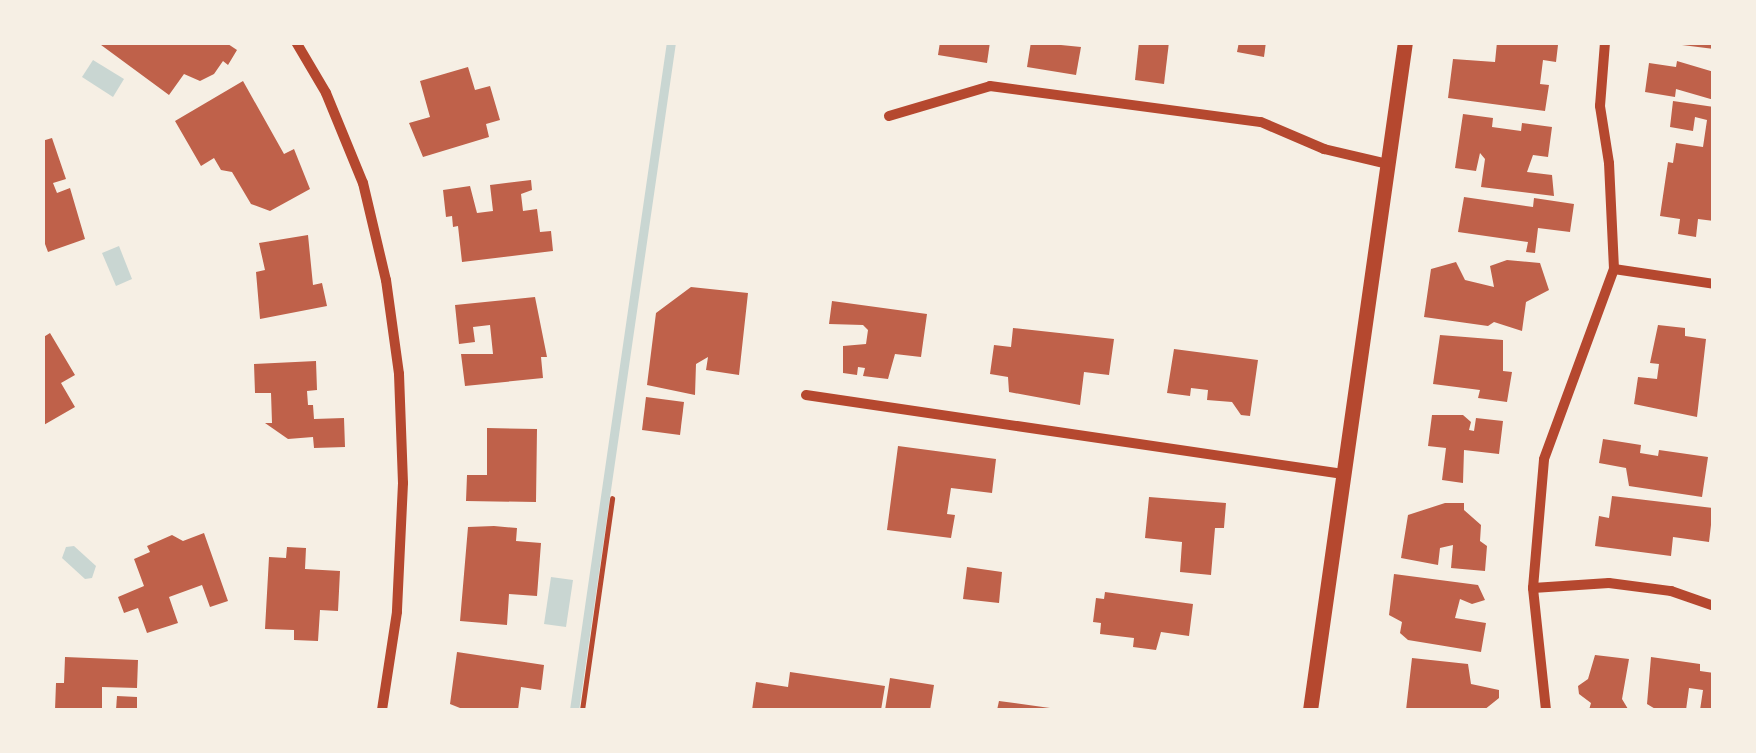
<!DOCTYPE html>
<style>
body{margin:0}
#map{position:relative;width:1756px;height:753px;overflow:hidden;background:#f6efe4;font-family:"Noto Sans",sans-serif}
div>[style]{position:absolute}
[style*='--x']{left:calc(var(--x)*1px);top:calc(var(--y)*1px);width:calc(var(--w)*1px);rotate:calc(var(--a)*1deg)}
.water>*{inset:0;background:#c9d6d2}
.stream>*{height:9px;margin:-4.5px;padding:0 4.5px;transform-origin:4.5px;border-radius:4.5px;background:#c9d6d2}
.building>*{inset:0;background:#bf614a}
.path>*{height:5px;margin:-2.5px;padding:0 2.5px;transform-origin:2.5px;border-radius:2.5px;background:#b5482f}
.minor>*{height:10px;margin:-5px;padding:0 5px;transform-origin:5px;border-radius:5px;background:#b5482f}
.tertiary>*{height:15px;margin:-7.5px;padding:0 7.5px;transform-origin:7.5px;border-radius:7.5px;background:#b5482f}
span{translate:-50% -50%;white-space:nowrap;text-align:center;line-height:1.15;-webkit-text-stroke:8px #f6efe4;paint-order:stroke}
.frame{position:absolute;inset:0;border:45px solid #f6efe4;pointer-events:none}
</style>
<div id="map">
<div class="water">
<i style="clip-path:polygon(93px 60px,124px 79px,113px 97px,82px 77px)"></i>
<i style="clip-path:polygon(119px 246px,132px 279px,116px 286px,102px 253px)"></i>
<i style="clip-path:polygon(74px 546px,96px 566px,92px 578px,85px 579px,62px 558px,66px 547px)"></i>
<i style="clip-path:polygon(551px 577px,573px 580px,566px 627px,544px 624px)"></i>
</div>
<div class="stream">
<i style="--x:574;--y:710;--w:675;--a:-81.74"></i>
</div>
<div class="building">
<i style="clip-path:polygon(97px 42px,225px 42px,237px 50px,228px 65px,223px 61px,214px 74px,200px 81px,184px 74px,169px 95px)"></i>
<i style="clip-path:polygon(940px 42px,990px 42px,987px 63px,938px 55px)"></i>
<i style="clip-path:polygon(1031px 42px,1081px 47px,1076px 75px,1027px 67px)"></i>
<i style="clip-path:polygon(1139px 42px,1169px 42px,1164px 84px,1135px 80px)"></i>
<i style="clip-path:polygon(1239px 42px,1266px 42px,1264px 57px,1237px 52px)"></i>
<i style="clip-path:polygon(1497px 42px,1558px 45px,1556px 62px,1543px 60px,1540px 84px,1549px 85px,1545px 111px,1448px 98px,1453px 59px,1495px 62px)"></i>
<i style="clip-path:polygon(1682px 42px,1714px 42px,1714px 49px,1682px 45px)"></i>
<i style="clip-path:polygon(1677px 61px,1714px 72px,1714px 100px,1676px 89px,1675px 97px,1645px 92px,1649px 63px,1676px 67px)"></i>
<i style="clip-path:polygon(468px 67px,475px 90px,490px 86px,500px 120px,486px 124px,489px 137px,423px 157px,409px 123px,430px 117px,420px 81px)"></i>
<i style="clip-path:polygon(243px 81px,284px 154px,294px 149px,310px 189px,270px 211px,251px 204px,232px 172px,221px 170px,214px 158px,201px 166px,175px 121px)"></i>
<i style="clip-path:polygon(1673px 101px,1714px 107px,1714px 221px,1698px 219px,1696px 237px,1678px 234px,1680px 219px,1660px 216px,1668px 162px,1673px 163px,1676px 143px,1703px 147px,1707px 120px,1695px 117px,1693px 131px,1670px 127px)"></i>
<i style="clip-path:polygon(1463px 114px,1493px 118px,1492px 127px,1521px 131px,1522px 123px,1552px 127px,1548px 157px,1533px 155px,1527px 172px,1552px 175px,1554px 196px,1481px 187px,1485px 159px,1480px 153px,1476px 171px,1455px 168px)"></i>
<i style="clip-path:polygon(52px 138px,66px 179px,53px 183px,57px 193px,70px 188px,85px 239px,48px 252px,42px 236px,42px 141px)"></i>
<i style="clip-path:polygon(531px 180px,532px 190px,521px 194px,523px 211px,537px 209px,540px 232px,551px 231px,553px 251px,462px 262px,458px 226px,453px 227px,452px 216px,446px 217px,443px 190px,470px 186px,477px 213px,493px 211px,490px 185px)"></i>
<i style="clip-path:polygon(1464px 197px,1533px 207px,1534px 198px,1574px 204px,1570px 232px,1538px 228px,1535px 253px,1526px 252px,1528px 242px,1458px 232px)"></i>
<i style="clip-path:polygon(308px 235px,313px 285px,322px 283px,327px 306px,260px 319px,256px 272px,265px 270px,259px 243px)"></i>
<i style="clip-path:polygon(1507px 260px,1540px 263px,1549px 290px,1526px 302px,1522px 331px,1494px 322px,1488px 326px,1424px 317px,1431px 269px,1456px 262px,1465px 280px,1494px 287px,1490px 266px)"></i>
<i style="clip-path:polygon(691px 287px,748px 293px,739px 375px,706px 370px,708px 357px,696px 364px,695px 395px,647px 385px,656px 313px)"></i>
<i style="clip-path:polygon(535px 297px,547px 357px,541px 357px,543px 378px,465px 386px,461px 354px,493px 354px,490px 325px,473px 327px,475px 342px,459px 344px,455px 305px)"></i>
<i style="clip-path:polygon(832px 301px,927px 314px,921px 357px,895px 354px,888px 379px,863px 376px,865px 368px,858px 367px,857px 375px,843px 373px,843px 346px,866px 344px,868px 330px,863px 325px,829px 324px)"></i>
<i style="clip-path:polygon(1658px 325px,1685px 328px,1685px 336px,1706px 339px,1697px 417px,1634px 404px,1638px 377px,1657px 379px,1659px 364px,1650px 363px)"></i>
<i style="clip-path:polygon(1013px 328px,1114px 339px,1109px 375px,1084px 372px,1080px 405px,1009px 392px,1008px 377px,990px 374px,994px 345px,1011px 347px)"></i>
<i style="clip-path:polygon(50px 333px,75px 375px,61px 383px,75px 407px,42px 426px,42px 338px)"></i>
<i style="clip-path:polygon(1440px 335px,1503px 340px,1503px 371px,1512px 372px,1507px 402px,1478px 398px,1480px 390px,1433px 384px)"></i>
<i style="clip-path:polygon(1174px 349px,1258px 360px,1250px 416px,1241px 415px,1232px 402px,1207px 400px,1208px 390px,1191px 388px,1190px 396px,1167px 393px)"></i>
<i style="clip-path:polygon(316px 361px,317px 390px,307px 391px,308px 405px,313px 405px,314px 419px,344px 418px,345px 447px,314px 448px,313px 437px,288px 439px,265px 423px,272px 423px,271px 393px,255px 393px,254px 364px)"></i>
<i style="clip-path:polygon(646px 397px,684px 402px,680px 435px,642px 430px)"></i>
<i style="clip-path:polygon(1432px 415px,1463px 415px,1471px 422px,1469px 430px,1474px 431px,1476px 418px,1503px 421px,1499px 454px,1464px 450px,1463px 483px,1442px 480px,1446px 448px,1428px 446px)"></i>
<i style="clip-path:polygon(487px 428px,537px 429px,536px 502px,466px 501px,467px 475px,487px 475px)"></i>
<i style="clip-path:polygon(1603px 439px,1641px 445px,1640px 453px,1658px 456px,1659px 450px,1708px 457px,1702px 497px,1629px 486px,1626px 468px,1599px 463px)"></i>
<i style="clip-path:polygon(898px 446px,996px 459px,992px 493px,951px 488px,947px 514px,955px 515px,951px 538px,887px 530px)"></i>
<i style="clip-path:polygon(1612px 496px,1713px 508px,1709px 542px,1673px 537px,1671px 556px,1595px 546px,1599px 516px,1609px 518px)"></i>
<i style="clip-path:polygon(1149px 497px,1226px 503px,1224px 528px,1215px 528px,1211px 575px,1180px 572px,1182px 542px,1145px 538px)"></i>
<i style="clip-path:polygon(1445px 503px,1464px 503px,1464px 510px,1481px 525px,1480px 541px,1487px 546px,1485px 571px,1451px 568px,1453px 545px,1440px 548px,1438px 565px,1401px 558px,1408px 515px)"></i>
<i style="clip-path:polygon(494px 526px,517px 528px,516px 541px,541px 543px,537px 596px,509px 594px,507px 625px,460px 621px,468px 527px)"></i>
<i style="clip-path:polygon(204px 533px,228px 601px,210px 607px,202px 585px,169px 597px,178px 623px,147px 633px,138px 608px,124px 613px,118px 597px,144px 586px,134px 559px,150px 552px,147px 546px,172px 535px,183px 541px)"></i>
<i style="clip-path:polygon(287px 547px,306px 548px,305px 569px,340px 571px,338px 611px,320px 610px,318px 641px,294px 640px,294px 630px,265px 629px,269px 557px,286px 558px)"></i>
<i style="clip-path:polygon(967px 567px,1002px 572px,999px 603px,963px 599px)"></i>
<i style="clip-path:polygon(1394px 574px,1478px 585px,1485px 600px,1472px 604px,1460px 599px,1455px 618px,1486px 623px,1481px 652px,1408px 640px,1400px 633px,1402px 622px,1389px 615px)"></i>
<i style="clip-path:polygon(1105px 592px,1193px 604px,1189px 636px,1161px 632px,1156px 650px,1133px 647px,1134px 638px,1100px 634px,1101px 623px,1093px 622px,1096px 598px,1104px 599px)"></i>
<i style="clip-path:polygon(457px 652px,544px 665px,541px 690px,521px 687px,518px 710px,465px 710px,450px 704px)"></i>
<i style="clip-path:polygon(1595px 655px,1629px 659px,1622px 699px,1628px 709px,1589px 710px,1591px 703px,1579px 694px,1578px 686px,1588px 679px)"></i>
<i style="clip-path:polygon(65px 657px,138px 660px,137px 688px,102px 687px,102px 710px,55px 710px,56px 683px,64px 683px)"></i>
<i style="clip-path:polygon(1651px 657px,1700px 664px,1700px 671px,1714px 673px,1714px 710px,1700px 710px,1703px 690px,1689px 688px,1686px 710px,1657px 710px,1647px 704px)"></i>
<i style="clip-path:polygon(1412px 658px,1468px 664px,1471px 684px,1499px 690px,1499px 698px,1484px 710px,1406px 710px)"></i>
<i style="clip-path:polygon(790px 672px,885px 686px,881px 710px,752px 710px,756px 682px,788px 687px)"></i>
<i style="clip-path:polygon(890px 678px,934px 685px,930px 710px,885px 710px)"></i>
<i style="clip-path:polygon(117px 696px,137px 697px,137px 710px,116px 710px)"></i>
<i style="clip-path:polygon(999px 701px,1050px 708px,1050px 710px,997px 710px)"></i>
</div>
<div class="path">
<i style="--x:582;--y:710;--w:214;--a:-81.9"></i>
</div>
<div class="minor">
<i style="--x:296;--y:42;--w:59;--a:59.5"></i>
<i style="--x:326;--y:93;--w:97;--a:67.7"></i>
<i style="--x:363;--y:183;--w:100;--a:76.7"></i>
<i style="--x:386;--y:280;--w:95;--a:82.1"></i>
<i style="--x:399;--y:374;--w:109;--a:87.9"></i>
<i style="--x:403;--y:483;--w:129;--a:92.7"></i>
<i style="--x:397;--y:612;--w:99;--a:98.7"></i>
<i style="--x:889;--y:116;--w:105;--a:-16.5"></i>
<i style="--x:990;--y:86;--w:273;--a:7.6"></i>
<i style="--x:1261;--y:122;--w:69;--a:23.2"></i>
<i style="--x:1324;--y:149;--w:66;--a:13.2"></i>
<i style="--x:1614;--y:269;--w:101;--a:8.5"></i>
<i style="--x:806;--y:395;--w:543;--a:8.37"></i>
<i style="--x:1533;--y:588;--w:76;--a:-3.8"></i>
<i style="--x:1609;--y:583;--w:63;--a:7.4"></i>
<i style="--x:1671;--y:591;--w:46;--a:19.2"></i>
<i style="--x:1546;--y:710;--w:123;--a:-96.1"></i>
<i style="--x:1533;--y:588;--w:129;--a:-85.1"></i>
<i style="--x:1544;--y:459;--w:202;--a:-69.8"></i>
<i style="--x:1614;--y:269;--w:106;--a:-92.7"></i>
<i style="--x:1609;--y:163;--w:58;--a:-99"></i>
<i style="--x:1600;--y:106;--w:64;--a:-85.5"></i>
</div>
<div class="tertiary">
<i style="--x:1310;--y:710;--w:675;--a:-81.91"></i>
</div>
<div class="frame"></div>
</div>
